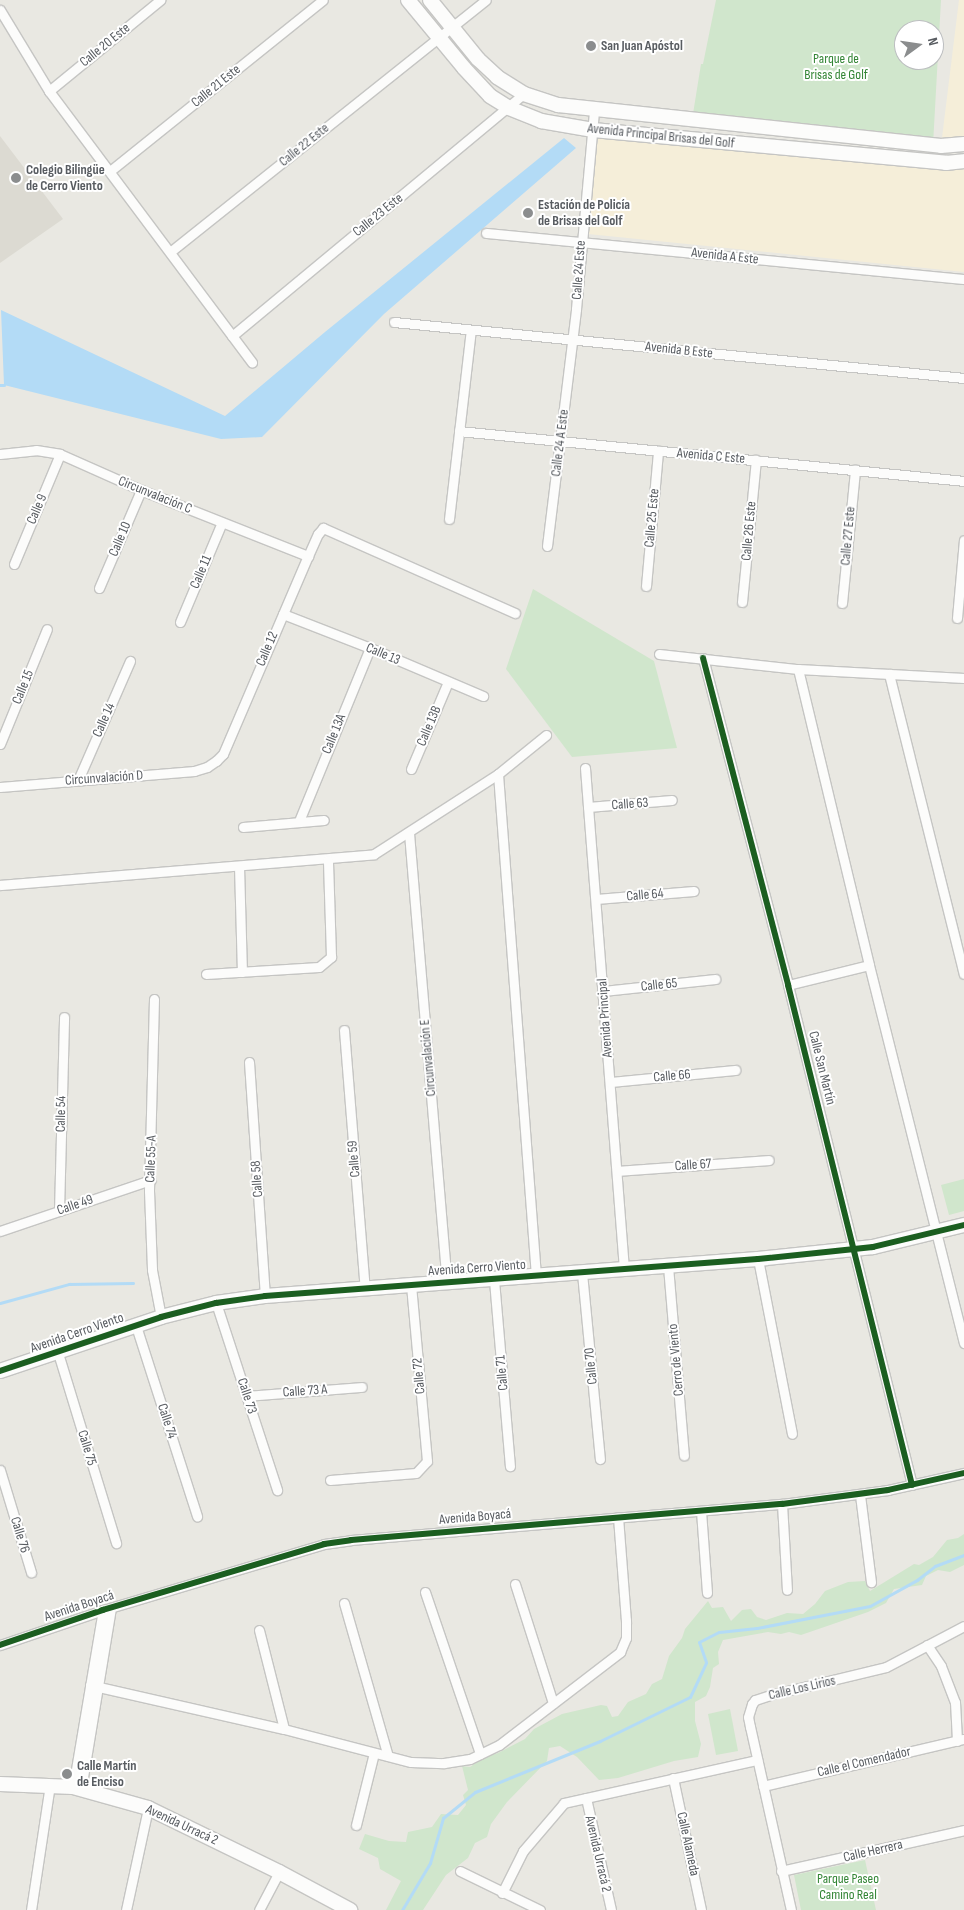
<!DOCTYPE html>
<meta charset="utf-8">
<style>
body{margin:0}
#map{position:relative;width:964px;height:1910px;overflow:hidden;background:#e9e8e2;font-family:"Sofia Sans Condensed",sans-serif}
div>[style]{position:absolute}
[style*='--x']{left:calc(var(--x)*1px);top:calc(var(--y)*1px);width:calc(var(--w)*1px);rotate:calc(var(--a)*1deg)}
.commercial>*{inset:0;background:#f5eed9}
.education>*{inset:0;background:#dcdad2}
.green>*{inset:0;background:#d0e6cc}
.water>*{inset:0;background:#b3dbf6}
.stream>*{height:3px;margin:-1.5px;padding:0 1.5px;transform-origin:1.5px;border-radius:1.5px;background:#b3dbf6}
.roads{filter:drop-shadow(1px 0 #c5c5c3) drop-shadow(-1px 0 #c5c5c3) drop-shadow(0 1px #c5c5c3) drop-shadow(0 -1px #c5c5c3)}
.street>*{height:9px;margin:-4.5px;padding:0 4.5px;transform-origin:4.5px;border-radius:4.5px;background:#fcfcfb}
.secondary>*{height:14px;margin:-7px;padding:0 7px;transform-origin:7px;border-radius:7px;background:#fcfcfb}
.cycleway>*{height:6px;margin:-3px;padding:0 3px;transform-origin:3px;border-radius:3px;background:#1b5e20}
.dots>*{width:14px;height:14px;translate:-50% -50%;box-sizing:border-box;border:2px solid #fff;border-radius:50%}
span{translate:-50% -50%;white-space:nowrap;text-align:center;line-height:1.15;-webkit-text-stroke:4px #fff;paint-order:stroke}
.street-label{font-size:14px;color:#585c61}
.poi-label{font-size:14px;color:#585c61;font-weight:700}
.left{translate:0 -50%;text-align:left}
.park-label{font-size:14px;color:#338535}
.north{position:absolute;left:894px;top:20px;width:50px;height:50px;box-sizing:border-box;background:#fff;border:1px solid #bcbec0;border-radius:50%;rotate:76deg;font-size:14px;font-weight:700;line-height:20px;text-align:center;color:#585c61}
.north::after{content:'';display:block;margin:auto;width:18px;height:22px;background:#8b8d8e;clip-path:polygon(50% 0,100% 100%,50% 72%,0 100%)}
</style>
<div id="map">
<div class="commercial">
<i style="clip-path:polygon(959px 0,964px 0,964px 142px,941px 146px)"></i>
<i style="clip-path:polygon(598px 136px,964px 167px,964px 272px,588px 234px)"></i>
</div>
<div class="education">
<i style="clip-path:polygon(0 136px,63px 219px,0 263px)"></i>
</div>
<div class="green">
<i style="clip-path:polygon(evenodd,716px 0,941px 0,933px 145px,692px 120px,701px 64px,703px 64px,716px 0,904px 30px,934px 30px,934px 60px,904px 60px,904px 30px)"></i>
<i style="clip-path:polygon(533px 589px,654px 661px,677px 748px,572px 757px,506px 669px)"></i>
<i style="clip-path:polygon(964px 1179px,964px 1211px,949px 1215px,941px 1185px)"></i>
<i style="clip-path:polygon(964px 1534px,964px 1565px,950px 1572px,938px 1570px,926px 1576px,922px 1585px,894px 1589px,886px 1603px,868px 1612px,801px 1635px,789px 1632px,781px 1634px,768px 1632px,723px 1640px,718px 1652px,719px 1664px,713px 1668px,710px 1687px,706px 1696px,695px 1702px,695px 1721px,701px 1744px,698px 1757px,674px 1761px,618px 1778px,599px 1780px,577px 1757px,560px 1746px,549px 1748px,547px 1761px,507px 1802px,491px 1824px,487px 1837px,475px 1843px,468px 1858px,446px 1875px,423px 1910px,386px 1910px,401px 1881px,380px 1869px,378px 1858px,359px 1849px,365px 1834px,389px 1841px,406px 1842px,408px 1832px,432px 1827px,441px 1814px,458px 1815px,466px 1805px,463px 1795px,468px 1790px,462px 1766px,470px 1767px,483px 1758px,498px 1753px,525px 1739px,534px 1729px,562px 1714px,601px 1705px,607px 1706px,612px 1717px,618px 1716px,628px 1702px,646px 1694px,652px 1684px,662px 1679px,669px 1656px,682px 1638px,685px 1629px,708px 1601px,712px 1608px,723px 1607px,731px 1621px,742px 1610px,751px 1609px,757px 1617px,766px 1620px,787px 1613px,803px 1614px,815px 1604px,825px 1591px,848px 1582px,865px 1581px,870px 1591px,914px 1564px,919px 1565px,933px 1557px,947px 1540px,958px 1538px)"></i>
<i style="clip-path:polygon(730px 1709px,738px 1751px,716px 1755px,708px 1714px)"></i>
<i style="clip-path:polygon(865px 1860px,876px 1910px,801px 1910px,794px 1875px)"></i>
</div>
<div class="water">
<i style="clip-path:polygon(564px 138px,576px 148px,384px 314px,262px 437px,221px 439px,4px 385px,1px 310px,225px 416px,325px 332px)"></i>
</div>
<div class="stream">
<i style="--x:0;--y:385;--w:4;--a:0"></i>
<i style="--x:0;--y:1303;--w:72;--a:-15.4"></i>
<i style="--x:69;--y:1284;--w:64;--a:-0.9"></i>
<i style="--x:402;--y:1910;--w:55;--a:-59.2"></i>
<i style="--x:430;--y:1863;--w:47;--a:-73.9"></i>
<i style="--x:443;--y:1818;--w:41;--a:-39.1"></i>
<i style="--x:475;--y:1792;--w:135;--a:-22.2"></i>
<i style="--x:600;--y:1741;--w:100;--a:-26.1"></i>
<i style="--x:690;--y:1697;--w:38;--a:-65"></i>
<i style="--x:706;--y:1662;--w:21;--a:-109"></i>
<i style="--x:699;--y:1642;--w:22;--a:-27"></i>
<i style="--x:719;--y:1632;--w:38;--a:-6"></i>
<i style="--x:757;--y:1628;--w:115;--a:-11"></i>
<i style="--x:870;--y:1606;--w:54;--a:-29"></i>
<i style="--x:917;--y:1580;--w:23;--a:-38"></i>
<i style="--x:935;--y:1566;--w:31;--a:-21"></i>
</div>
<div class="roads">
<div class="street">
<i style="--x:0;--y:10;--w:95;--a:58.8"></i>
<i style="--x:49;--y:91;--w:339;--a:53.2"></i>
<i style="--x:49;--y:91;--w:144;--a:-39.3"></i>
<i style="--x:110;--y:171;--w:273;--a:-38.8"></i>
<i style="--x:486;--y:233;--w:480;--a:5.5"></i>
<i style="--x:170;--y:252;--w:404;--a:-38.6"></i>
<i style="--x:394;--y:322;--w:573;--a:5.61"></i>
<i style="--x:232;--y:336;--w:379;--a:-39.7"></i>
<i style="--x:459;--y:431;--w:507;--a:5.65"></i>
<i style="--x:0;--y:454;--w:36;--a:-6"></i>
<i style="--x:36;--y:450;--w:24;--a:9"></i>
<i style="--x:60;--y:454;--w:89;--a:24"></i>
<i style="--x:141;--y:490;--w:180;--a:21.6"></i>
<i style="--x:449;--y:519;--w:190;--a:-83.4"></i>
<i style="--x:547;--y:546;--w:239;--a:-83"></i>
<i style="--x:576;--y:309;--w:200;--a:-84.8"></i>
<i style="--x:14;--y:564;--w:119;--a:-67.3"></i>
<i style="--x:646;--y:586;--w:136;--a:-84.9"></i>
<i style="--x:99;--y:588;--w:107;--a:-66.8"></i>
<i style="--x:742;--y:602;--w:143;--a:-84.4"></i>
<i style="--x:842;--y:603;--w:134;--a:-84.4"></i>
<i style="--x:283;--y:614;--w:93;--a:21.3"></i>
<i style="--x:370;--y:648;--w:123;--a:23"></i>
<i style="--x:957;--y:618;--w:78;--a:-84.9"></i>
<i style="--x:180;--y:622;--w:108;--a:-67.2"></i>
<i style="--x:659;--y:654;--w:140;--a:6.2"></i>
<i style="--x:798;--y:669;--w:166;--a:3.1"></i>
<i style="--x:703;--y:658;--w:338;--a:75.4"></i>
<i style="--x:788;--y:985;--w:515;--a:76.07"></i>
<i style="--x:798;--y:669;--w:304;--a:76.5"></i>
<i style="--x:869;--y:965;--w:390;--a:75.9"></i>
<i style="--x:889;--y:674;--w:309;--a:76"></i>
<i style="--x:0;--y:744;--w:124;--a:-67.8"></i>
<i style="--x:585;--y:768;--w:503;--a:85.55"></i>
<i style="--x:411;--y:769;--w:95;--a:-67"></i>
<i style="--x:498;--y:774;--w:503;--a:85.67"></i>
<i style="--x:78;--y:780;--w:130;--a:-66.4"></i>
<i style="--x:0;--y:787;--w:195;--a:-4.7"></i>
<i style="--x:194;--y:771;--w:14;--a:-17"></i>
<i style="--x:207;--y:767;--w:11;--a:-34"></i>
<i style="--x:216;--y:761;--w:10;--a:-45"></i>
<i style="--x:223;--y:754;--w:215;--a:-66.8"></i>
<i style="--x:308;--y:556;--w:24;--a:-66"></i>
<i style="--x:318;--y:534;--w:8;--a:-50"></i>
<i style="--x:323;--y:528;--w:210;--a:23.9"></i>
<i style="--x:588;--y:807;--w:84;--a:-4.8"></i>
<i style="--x:299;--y:821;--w:187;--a:-67.7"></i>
<i style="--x:243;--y:827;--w:81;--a:-4.9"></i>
<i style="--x:409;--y:833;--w:452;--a:85.2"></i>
<i style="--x:239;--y:866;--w:106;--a:88.4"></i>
<i style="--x:0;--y:885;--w:375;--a:-4.7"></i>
<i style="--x:374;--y:854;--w:148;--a:-32.8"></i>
<i style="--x:498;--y:774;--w:62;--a:-39.1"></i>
<i style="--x:596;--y:899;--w:98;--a:-4.7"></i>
<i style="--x:206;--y:974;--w:113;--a:-3.5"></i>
<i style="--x:319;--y:967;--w:16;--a:-40"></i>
<i style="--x:331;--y:957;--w:97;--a:-91.8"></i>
<i style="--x:788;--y:985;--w:83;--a:-13.9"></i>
<i style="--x:603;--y:991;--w:113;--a:-6.1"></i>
<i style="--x:154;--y:999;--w:192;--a:91.5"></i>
<i style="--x:149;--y:1191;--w:79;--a:87.8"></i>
<i style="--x:152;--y:1270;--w:48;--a:79.2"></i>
<i style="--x:344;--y:1030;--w:260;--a:85.4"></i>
<i style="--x:249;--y:1062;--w:235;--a:86.1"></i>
<i style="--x:610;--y:1082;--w:126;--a:-5.5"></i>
<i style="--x:617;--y:1171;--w:152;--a:-4.1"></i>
<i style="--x:59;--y:1211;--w:194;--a:-88.5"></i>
<i style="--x:0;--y:1231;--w:159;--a:-18.7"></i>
<i style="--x:758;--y:1259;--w:178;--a:79"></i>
<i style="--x:668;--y:1266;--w:190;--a:85.2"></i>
<i style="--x:582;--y:1273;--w:187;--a:84.5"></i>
<i style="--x:494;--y:1280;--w:187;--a:85.1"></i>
<i style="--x:216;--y:1303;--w:197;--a:71.9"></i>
<i style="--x:136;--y:1326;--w:200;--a:72.2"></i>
<i style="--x:58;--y:1353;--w:199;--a:73"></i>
<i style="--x:247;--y:1396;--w:115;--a:-4.5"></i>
<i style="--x:0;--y:1470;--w:107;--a:73.1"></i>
<i style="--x:330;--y:1480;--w:86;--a:-4.7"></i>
<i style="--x:416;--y:1473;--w:16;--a:-47"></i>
<i style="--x:427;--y:1461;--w:177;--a:-95.2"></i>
<i style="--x:860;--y:1495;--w:88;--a:82.8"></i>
<i style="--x:782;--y:1504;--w:86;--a:86.7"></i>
<i style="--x:701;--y:1511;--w:82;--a:85.8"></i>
<i style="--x:515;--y:1584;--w:125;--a:72.3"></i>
<i style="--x:425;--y:1592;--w:171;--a:71.2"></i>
<i style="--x:344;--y:1603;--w:159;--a:74"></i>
<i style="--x:259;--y:1630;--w:102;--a:75.8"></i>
<i style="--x:0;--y:1645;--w:109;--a:-18.8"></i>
<i style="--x:103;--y:1610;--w:231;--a:-16.6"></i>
<i style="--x:324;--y:1544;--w:27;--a:-8"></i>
<i style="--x:351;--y:1540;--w:433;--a:-4.8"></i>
<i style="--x:782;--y:1504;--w:107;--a:-7.5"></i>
<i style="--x:888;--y:1490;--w:78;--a:-12.6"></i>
<i style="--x:927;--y:1645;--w:25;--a:56"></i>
<i style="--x:941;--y:1666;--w:39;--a:69"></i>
<i style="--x:955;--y:1702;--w:39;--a:87"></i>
<i style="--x:90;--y:1685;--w:199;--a:12.8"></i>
<i style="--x:284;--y:1729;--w:131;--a:14.6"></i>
<i style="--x:411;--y:1762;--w:33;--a:2"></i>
<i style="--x:444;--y:1763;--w:26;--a:-9"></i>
<i style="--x:470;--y:1759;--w:32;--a:-26"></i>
<i style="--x:499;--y:1745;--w:153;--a:-37.5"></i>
<i style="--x:620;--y:1652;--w:15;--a:-67"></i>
<i style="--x:626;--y:1638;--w:17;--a:-90"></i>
<i style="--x:626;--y:1621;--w:104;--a:-94.4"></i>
<i style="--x:673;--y:1778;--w:135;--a:78"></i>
<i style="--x:763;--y:1786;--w:206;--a:-13.2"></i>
<i style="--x:73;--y:1787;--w:180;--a:-80.4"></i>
<i style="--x:81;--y:1789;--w:183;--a:-80.6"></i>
<i style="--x:586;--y:1798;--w:115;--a:77.4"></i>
<i style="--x:356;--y:1825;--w:74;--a:-76"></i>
<i style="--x:460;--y:1871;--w:89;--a:26"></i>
<i style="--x:781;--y:1871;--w:188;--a:-12.6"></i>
<i style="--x:502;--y:1893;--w:47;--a:-63.4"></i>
<i style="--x:523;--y:1851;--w:63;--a:-49.5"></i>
<i style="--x:564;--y:1803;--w:198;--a:-12.6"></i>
<i style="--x:31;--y:1910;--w:126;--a:-81.4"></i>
<i style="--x:126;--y:1910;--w:104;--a:-77.8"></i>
<i style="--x:259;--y:1910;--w:43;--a:-62.2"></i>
<i style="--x:791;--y:1910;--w:188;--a:-102.6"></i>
<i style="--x:750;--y:1727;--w:10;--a:-101"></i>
<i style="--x:748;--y:1717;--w:14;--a:-73"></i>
<i style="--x:752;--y:1704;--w:5;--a:-53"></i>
<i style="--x:755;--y:1700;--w:16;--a:-18"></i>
<i style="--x:770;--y:1695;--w:119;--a:-13.6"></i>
<i style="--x:886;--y:1667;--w:88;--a:-27.7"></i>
</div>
<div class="secondary">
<i style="--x:408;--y:0;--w:88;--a:50.5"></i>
<i style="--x:464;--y:68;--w:38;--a:47"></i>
<i style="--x:490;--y:96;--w:22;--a:32"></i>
<i style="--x:509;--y:108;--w:35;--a:22"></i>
<i style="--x:541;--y:121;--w:53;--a:9.8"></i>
<i style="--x:593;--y:130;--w:355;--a:5.3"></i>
<i style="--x:946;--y:163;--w:18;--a:-6"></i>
<i style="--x:430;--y:0;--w:76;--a:50.9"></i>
<i style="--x:478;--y:59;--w:26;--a:43"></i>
<i style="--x:497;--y:77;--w:32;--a:32"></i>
<i style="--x:524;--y:94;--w:36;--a:18"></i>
<i style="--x:558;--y:105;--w:385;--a:6.1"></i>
<i style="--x:941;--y:146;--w:23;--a:-5"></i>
<i style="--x:0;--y:1371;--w:170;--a:-18.5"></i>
<i style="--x:161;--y:1317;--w:57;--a:-14.3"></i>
<i style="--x:216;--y:1303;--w:49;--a:-8.1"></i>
<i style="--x:265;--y:1296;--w:494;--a:-4.3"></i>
<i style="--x:758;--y:1259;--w:97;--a:-5.9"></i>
<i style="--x:854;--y:1249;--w:19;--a:-6"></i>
<i style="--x:873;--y:1247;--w:94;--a:-13.6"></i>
<i style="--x:0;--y:1784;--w:73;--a:2.4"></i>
<i style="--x:73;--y:1787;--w:78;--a:15.6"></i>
<i style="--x:148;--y:1808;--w:146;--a:26"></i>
<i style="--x:279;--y:1872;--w:81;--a:28.2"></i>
</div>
</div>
<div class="cycleway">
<i style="--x:703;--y:658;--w:338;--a:75.4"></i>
<i style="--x:788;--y:985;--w:515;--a:76.07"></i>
<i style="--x:0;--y:1371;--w:170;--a:-18.5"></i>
<i style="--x:161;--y:1317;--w:57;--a:-14.3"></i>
<i style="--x:216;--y:1303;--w:49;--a:-8.1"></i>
<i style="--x:265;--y:1296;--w:494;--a:-4.3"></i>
<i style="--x:758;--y:1259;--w:97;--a:-5.9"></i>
<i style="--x:854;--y:1249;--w:19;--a:-6"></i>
<i style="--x:873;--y:1247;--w:94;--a:-13.6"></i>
<i style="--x:0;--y:1645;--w:109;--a:-18.8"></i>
<i style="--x:103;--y:1610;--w:231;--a:-16.6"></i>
<i style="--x:324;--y:1544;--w:27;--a:-8"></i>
<i style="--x:351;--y:1540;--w:433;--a:-4.8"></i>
<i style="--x:782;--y:1504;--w:107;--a:-7.5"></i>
<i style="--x:888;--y:1490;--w:78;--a:-12.6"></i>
</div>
<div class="dots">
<i style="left:591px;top:46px;background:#8b8d8e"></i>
<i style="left:16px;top:178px;background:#8b8d8e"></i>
<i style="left:528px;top:213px;background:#8b8d8e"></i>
<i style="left:67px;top:1774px;background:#8b8d8e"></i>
</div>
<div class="street-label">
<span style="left:105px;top:45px;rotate:-39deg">Calle 20 Este</span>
<span style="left:216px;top:86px;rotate:-39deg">Calle 21 Este</span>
<span style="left:661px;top:136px;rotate:6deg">Avenida Principal Brisas del Golf</span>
<span style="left:304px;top:145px;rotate:-39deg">Calle 22 Este</span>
<span style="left:378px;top:215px;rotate:-39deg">Calle 23 Este</span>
<span style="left:725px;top:256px;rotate:6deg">Avenida A Este</span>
<span style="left:579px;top:270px;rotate:-86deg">Calle 24 Este</span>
<span style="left:679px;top:350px;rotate:6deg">Avenida B Este</span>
<span style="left:560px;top:443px;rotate:-83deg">Calle 24 A Este</span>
<span style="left:711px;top:456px;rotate:5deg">Avenida C Este</span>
<span style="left:155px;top:495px;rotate:22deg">Circunvalación C</span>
<span style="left:37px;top:509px;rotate:-67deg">Calle 9</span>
<span style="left:652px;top:518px;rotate:-85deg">Calle 25 Este</span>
<span style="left:749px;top:531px;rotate:-85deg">Calle 26 Este</span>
<span style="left:848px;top:536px;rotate:-85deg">Calle 27 Este</span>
<span style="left:120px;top:539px;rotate:-67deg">Calle 10</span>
<span style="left:201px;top:572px;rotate:-67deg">Calle 11</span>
<span style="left:267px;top:649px;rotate:-67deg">Calle 12</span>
<span style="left:383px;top:654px;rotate:23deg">Calle 13</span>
<span style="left:23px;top:687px;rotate:-68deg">Calle 15</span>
<span style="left:104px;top:720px;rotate:-66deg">Calle 14</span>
<span style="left:429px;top:726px;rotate:-67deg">Calle 13B</span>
<span style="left:334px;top:734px;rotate:-68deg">Calle 13A</span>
<span style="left:104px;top:778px;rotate:-4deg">Circunvalación D</span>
<span style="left:630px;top:804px;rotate:-4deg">Calle 63</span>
<span style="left:645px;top:895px;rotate:-5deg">Calle 64</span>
<span style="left:659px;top:985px;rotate:-6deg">Calle 65</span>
<span style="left:605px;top:1018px;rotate:-94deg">Avenida Principal</span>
<span style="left:428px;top:1058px;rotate:-95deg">Circunvalación E</span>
<span style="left:822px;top:1068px;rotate:76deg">Calle San Martín</span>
<span style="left:672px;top:1076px;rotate:-5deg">Calle 66</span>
<span style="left:61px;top:1114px;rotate:-89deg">Calle 54</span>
<span style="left:151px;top:1159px;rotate:-88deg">Calle 55-A</span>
<span style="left:354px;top:1159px;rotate:-95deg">Calle 59</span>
<span style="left:693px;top:1165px;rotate:-4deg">Calle 67</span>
<span style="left:257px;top:1179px;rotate:-94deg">Calle 58</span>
<span style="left:75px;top:1205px;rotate:-19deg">Calle 49</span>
<span style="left:477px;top:1268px;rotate:-4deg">Avenida Cerro Viento</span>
<span style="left:77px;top:1333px;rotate:-19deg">Avenida Cerro Viento</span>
<span style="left:676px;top:1360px;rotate:-95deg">Cerro de Viento</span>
<span style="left:591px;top:1366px;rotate:-96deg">Calle 70</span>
<span style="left:502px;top:1373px;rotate:-95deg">Calle 71</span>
<span style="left:419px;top:1376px;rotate:-95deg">Calle 72</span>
<span style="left:305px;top:1391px;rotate:-4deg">Calle 73 A</span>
<span style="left:247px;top:1396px;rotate:72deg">Calle 73</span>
<span style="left:167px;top:1421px;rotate:72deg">Calle 74</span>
<span style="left:87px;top:1448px;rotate:73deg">Calle 75</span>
<span style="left:475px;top:1517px;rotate:-5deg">Avenida Boyacá</span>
<span style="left:20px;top:1535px;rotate:73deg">Calle 76</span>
<span style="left:79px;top:1606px;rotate:-18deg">Avenida Boyacá</span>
<span style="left:802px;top:1688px;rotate:-13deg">Calle Los Lirios</span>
<span style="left:864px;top:1762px;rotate:-13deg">Calle el Comendador</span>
<span style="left:182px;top:1825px;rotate:25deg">Avenida Urracá 2</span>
<span style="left:688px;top:1844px;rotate:78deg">Calle Alameda</span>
<span style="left:873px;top:1851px;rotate:-13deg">Calle Herrera</span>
<span style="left:598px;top:1854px;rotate:77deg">Avenida Urracá 2</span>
</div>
<div class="poi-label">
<span class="left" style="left:601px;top:46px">San Juan Apóstol</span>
<span class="left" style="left:26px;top:178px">Colegio Bilingüe<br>de Cerro Viento</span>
<span class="left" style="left:538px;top:213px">Estación de Policía<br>de Brisas del Golf</span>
<span class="left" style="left:77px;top:1774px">Calle Martín<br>de Enciso</span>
</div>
<div class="park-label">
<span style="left:836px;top:67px">Parque de<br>Brisas de Golf</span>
<span style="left:848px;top:1887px">Parque Paseo<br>Camino Real</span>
</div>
<div class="north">N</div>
</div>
